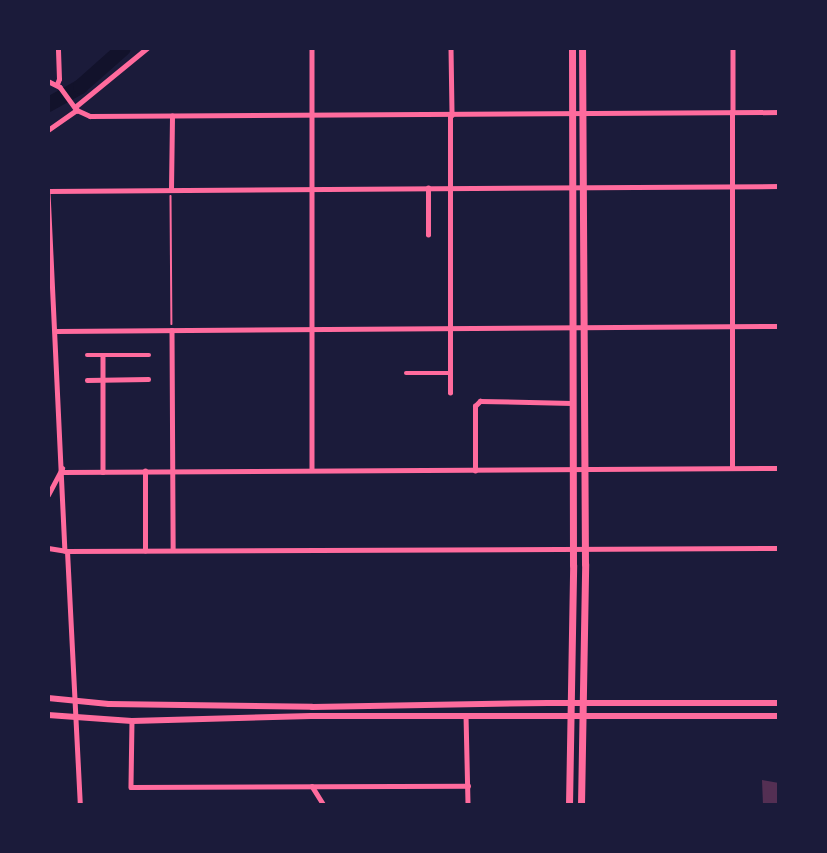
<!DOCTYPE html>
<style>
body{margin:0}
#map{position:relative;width:827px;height:853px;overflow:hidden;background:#1b1b3a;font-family:Lato,sans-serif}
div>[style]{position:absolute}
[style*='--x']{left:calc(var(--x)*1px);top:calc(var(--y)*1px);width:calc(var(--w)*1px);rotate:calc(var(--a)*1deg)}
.river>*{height:15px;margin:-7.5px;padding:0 7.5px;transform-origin:7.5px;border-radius:7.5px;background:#12122b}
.building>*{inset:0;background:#542f53}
.path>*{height:1.5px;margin:-0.75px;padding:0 0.75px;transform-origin:0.75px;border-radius:0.75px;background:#ff6b9d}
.minor>*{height:4.5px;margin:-2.25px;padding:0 2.25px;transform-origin:2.25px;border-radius:2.25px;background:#ff6b9d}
.tertiary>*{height:5px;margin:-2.5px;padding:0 2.5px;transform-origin:2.5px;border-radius:2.5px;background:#ff6b9d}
.secondary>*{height:6px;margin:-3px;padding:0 3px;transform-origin:3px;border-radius:3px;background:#ff6b9d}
.primary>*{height:7px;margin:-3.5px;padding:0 3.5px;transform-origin:3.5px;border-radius:3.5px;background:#ff6b9d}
span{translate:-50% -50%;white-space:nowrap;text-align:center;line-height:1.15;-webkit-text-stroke:6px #1b1b3a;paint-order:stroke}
.frame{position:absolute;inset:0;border:50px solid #1b1b3a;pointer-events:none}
</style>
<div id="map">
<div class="river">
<i style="--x:48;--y:104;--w:37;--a:-29"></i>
<i style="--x:80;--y:86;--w:57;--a:-41.5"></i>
</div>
<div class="building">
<i style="clip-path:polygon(762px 780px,779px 783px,779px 805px,763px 805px)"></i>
</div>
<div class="path">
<i style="--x:171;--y:196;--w:128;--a:89.6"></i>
</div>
<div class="minor">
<i style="--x:312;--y:48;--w:422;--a:90"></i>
<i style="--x:451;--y:48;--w:67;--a:89.1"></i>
<i style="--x:733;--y:48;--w:64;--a:90"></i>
<i style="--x:48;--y:81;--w:13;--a:27"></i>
<i style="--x:60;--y:87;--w:29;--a:54"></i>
<i style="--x:77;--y:110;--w:14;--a:25"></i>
<i style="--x:90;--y:116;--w:689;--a:-0.33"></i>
<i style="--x:57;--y:84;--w:5;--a:-68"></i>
<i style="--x:59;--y:79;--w:31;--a:-92"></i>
<i style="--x:75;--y:107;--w:93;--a:-39.3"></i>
<i style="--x:48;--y:130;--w:35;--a:-35"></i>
<i style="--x:171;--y:189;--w:73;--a:-89.2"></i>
<i style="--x:48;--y:191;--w:731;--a:-0.39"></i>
<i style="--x:48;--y:192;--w:359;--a:87.3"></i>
<i style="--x:428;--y:235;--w:47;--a:-90"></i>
<i style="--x:172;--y:330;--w:220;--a:89.7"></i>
<i style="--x:56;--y:331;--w:723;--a:-0.4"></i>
<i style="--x:87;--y:355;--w:62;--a:0"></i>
<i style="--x:103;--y:355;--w:117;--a:90"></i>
<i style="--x:406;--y:373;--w:44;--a:0"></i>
<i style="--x:87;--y:380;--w:61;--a:-0.9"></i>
<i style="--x:450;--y:393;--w:278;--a:-90"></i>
<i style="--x:732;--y:468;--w:356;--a:-90"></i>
<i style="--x:475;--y:471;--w:65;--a:-90"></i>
<i style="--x:475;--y:406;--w:7;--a:-45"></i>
<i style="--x:480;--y:401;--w:92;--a:1.2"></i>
<i style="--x:62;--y:472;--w:717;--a:-0.32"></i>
<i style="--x:48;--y:495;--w:30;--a:-62"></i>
<i style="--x:145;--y:551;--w:80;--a:-90"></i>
<i style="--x:466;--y:715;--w:90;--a:88.7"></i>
<i style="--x:132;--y:721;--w:66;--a:90.9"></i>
<i style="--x:131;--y:787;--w:337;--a:-0.2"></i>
<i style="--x:312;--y:786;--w:22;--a:58"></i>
</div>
<div class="tertiary">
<i style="--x:48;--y:548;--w:19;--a:9"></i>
<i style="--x:67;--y:551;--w:712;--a:-0.24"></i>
<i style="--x:67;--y:551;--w:254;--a:87.1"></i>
</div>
<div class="secondary">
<i style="--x:48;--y:698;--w:61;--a:5.6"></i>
<i style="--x:109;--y:704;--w:203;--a:0.8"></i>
<i style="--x:312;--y:707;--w:236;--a:-1"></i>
<i style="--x:548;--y:703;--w:231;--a:0"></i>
<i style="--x:48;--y:715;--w:84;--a:4.1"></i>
<i style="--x:132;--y:721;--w:179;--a:-1.6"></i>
<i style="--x:311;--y:716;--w:468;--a:0"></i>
</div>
<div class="primary">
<i style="--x:569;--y:805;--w:240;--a:-89"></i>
<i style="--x:573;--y:565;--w:517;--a:-90.11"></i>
<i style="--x:581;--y:805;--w:241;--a:-89"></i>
<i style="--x:585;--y:564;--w:516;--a:-90.33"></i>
</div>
<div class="frame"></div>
</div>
